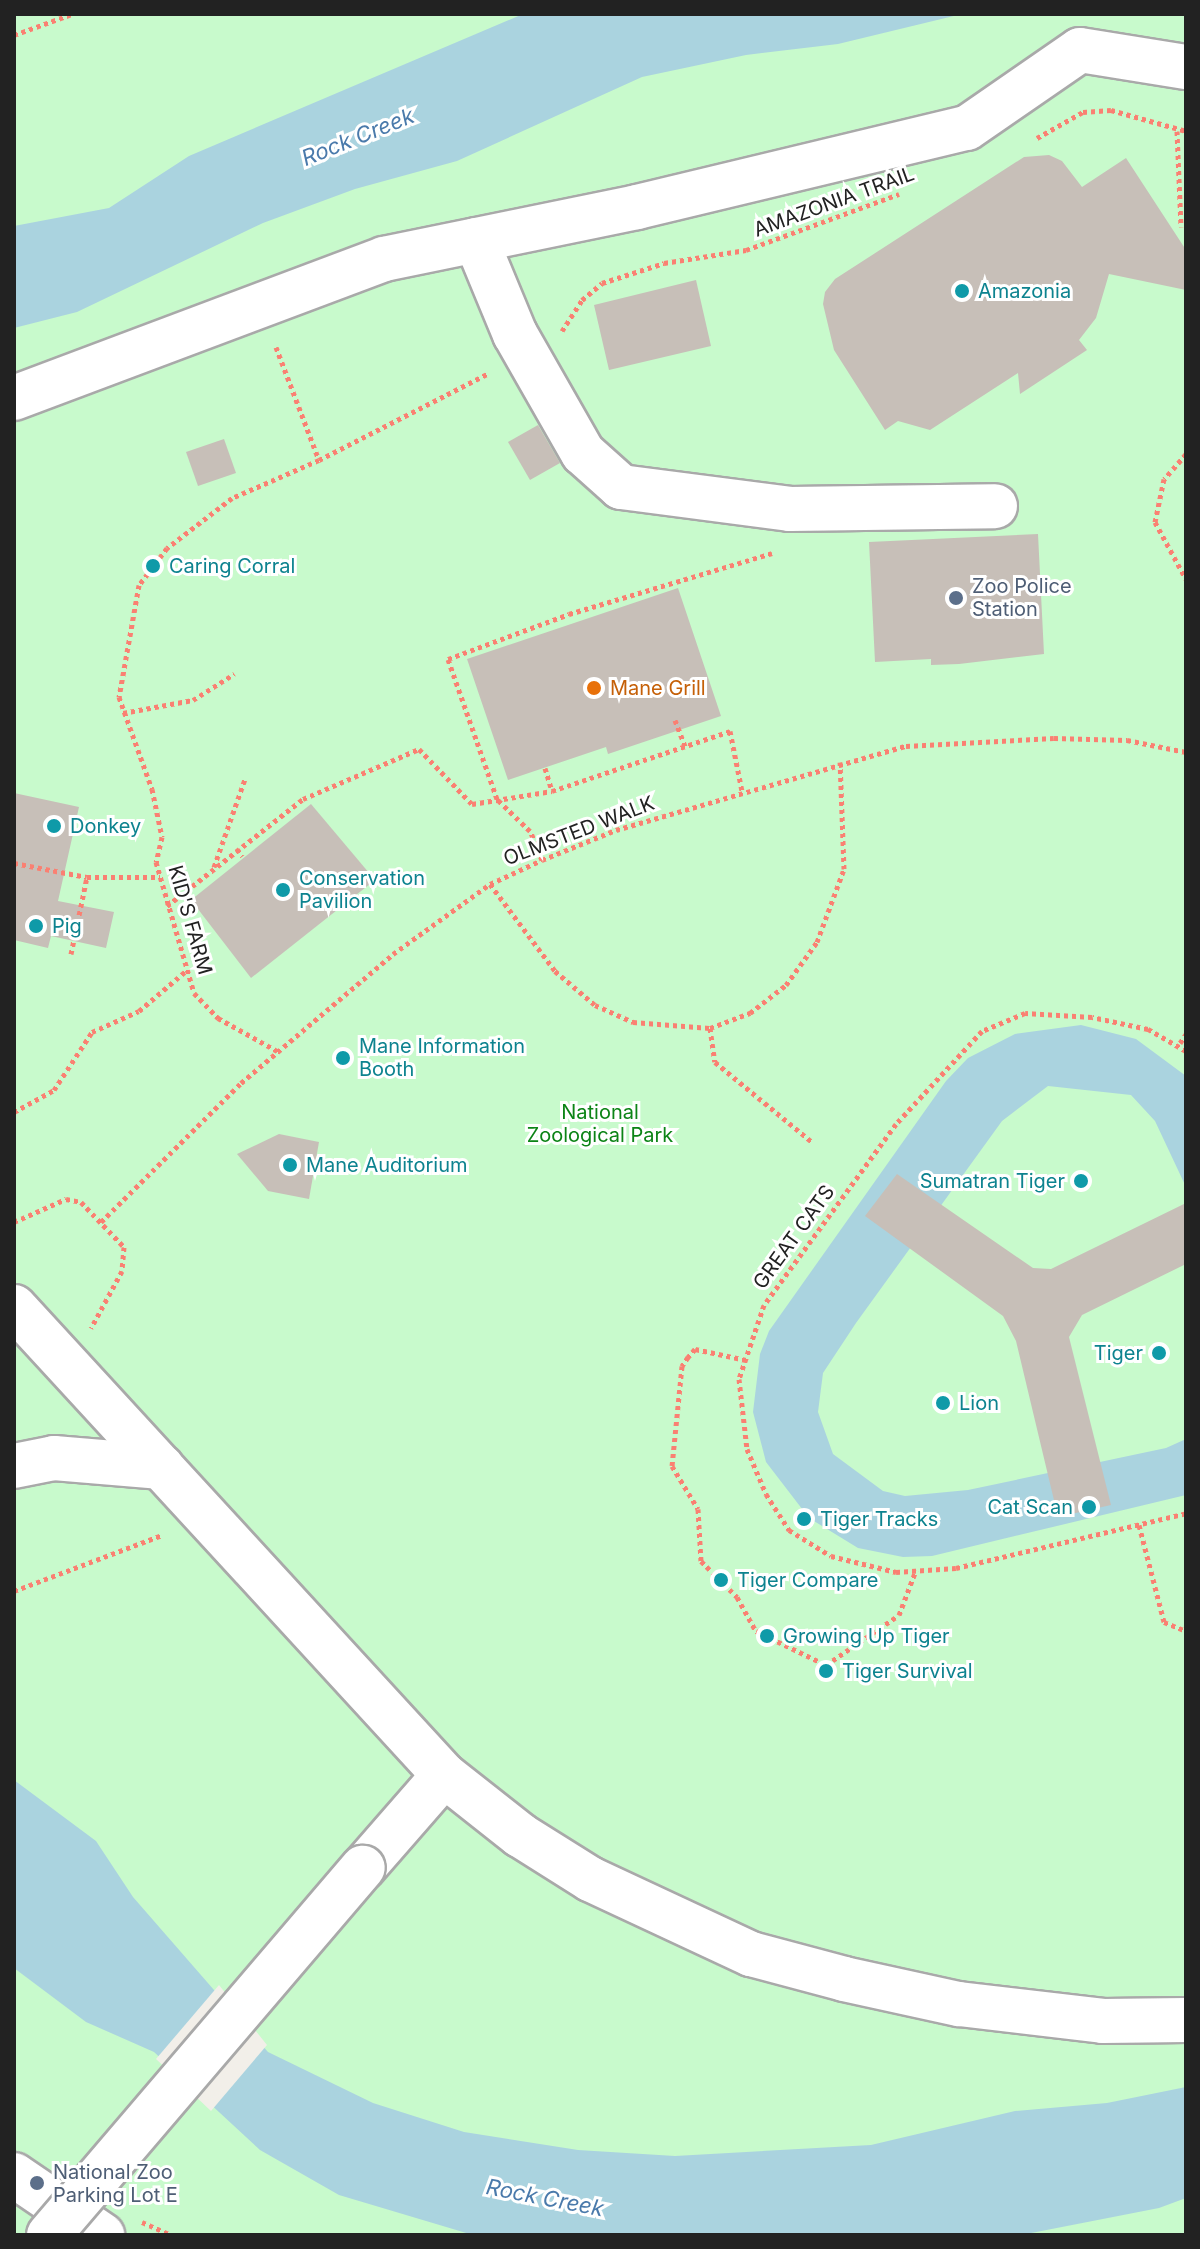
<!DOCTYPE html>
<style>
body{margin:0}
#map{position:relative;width:1200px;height:2249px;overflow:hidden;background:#f2efe9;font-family:Inter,sans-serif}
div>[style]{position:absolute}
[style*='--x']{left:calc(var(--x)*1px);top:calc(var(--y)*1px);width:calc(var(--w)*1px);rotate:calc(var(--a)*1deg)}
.park>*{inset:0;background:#c8facc}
.water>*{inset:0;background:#aad3df}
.pier>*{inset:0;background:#f2efe9}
.building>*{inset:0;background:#c7bfb8}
.path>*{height:5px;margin-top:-2.5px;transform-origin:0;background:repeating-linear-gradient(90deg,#fa8072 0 4px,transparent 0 8px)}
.roads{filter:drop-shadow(2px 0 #a9a9a9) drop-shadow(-2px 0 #a9a9a9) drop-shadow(0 2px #a9a9a9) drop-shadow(0 -2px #a9a9a9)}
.minor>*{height:44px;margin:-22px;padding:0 22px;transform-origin:22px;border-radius:22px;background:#fff}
.bridges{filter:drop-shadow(2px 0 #a9a9a9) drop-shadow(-2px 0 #a9a9a9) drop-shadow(0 2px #a9a9a9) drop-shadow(0 -2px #a9a9a9)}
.minor-bridge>*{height:44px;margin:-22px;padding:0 22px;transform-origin:22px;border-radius:22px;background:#fff}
.dots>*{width:22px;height:22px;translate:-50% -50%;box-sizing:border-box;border:4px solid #fff;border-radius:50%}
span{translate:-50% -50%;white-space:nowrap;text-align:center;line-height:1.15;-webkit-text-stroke:6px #fff;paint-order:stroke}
.street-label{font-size:20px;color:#222}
.culture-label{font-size:20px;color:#0d838f}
.left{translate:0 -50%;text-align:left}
.right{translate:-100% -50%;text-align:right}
.service-label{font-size:20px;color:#4e5e75}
.food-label{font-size:20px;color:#c56008}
.park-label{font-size:20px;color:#0c8416}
.water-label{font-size:22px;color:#4a7aab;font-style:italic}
.frame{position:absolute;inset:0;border:16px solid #222;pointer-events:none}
</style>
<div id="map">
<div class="park">
<i style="clip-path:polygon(14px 14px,1186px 14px,1186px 2235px,14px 2235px)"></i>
</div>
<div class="water">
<i style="clip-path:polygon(523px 14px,962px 14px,838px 44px,746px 55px,642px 77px,457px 161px,355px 189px,263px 223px,77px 312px,14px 328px,14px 226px,109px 208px,189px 156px)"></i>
<i style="clip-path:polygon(1081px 1025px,1136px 1039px,1186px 1076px,1186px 1187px,1155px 1121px,1131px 1095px,1048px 1086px,1002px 1121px,856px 1323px,823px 1373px,818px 1412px,833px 1454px,883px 1491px,905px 1496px,968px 1490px,1166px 1448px,1186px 1439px,1186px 1495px,932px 1556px,903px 1557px,858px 1548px,809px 1518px,766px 1462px,753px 1412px,760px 1354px,769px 1331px,946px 1081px,968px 1058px,1015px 1034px)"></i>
<i style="clip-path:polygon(14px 1780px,96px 1841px,133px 1897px,268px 2052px,373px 2103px,464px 2132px,578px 2150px,675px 2156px,871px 2145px,1015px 2111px,1107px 2103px,1186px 2087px,1186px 2198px,1159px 2208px,1021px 2235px,473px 2235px,339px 2195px,260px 2150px,154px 2052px,86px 2022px,14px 1968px)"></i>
</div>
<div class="pier">
<i style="clip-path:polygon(219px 1985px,267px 2045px,211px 2111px,156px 2059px)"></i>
</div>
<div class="building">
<i style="clip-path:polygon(1049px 155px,1062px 161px,1082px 187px,1126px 158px,1186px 250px,1186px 290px,1109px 274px,1096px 318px,1079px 340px,1087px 350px,1020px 394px,1018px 373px,930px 430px,898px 421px,885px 430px,834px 350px,823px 304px,825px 292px,835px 279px,1024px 157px)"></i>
<i style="clip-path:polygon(696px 280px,711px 346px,609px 370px,594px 305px)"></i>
<i style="clip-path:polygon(538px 425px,560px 463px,530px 480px,508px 442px)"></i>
<i style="clip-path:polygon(224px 439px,236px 473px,198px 486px,186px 452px)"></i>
<i style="clip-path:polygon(1038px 534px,1044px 654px,959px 664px,931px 665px,931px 659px,875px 662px,869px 542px)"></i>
<i style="clip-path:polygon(678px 588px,721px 716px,608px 754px,606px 747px,508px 780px,467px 659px)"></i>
<i style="clip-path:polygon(14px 793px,79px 807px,58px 901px,114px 912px,106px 948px,51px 936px,48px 948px,14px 940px)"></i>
<i style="clip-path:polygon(311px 804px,375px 880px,251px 978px,191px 900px)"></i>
<i style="clip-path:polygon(279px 1134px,319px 1142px,309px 1199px,268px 1191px,237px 1154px)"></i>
<i style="clip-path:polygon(897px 1174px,1033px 1268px,1051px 1269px,1186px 1203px,1186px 1264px,1082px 1315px,1069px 1337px,1111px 1505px,1058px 1517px,1016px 1341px,1003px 1316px,865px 1216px)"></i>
</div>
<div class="path">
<i style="--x:14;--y:35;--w:62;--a:-19.9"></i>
<i style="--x:1177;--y:131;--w:96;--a:87.6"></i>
<i style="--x:1037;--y:138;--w:53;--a:-29.5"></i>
<i style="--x:1083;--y:112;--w:28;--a:-4"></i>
<i style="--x:1111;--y:110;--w:78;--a:15.6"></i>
<i style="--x:562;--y:331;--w:37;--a:-57"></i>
<i style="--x:582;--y:300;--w:26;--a:-40"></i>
<i style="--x:602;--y:283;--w:65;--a:-17.9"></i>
<i style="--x:664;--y:263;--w:83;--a:-9"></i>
<i style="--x:746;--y:250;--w:163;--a:-20.1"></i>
<i style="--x:276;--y:347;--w:121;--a:69.2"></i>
<i style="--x:319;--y:460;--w:95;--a:156.4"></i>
<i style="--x:232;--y:498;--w:82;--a:142.4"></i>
<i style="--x:167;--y:548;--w:46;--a:127.1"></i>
<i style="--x:139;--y:585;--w:114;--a:100.1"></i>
<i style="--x:119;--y:697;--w:98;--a:70.3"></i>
<i style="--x:152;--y:789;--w:49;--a:78.2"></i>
<i style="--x:162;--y:837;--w:26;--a:103"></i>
<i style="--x:156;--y:862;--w:136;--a:73.8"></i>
<i style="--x:194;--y:993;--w:35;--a:46"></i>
<i style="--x:218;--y:1018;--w:68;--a:29.2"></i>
<i style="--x:1186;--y:454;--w:33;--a:131"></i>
<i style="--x:1164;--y:479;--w:44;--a:101.8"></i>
<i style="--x:1155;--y:522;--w:65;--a:61.5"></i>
<i style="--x:319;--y:460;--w:191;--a:-27.1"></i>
<i style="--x:123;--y:713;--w:71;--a:-10.5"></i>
<i style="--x:193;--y:700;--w:49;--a:-32.4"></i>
<i style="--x:675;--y:720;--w:28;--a:69"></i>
<i style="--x:545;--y:768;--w:24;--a:73"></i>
<i style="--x:237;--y:849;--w:9;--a:54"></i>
<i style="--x:542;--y:860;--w:31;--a:-112"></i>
<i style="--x:530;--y:831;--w:46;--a:-135.9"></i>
<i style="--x:497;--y:799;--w:148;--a:-109.3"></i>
<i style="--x:448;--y:659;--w:129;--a:-20.4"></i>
<i style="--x:569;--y:614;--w:212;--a:-16.7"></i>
<i style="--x:14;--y:863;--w:74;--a:10.9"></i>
<i style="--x:87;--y:877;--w:73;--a:0"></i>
<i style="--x:214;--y:867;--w:93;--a:-70.6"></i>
<i style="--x:490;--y:884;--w:109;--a:53.2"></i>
<i style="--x:555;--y:971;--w:52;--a:40.4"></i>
<i style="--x:595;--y:1005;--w:42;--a:24.1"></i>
<i style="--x:633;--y:1022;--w:77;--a:4.5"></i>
<i style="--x:710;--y:1028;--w:43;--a:-20.6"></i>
<i style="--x:750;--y:1013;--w:46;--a:-37.9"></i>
<i style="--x:786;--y:985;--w:53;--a:-54.2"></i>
<i style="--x:817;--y:942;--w:78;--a:-69.7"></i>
<i style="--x:844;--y:869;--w:107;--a:-92.1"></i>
<i style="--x:167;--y:906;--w:173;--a:-38.2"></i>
<i style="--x:303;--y:799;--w:126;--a:-23.3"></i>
<i style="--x:419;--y:749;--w:76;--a:46.1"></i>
<i style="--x:472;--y:804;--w:81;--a:-9.2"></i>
<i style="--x:552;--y:791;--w:188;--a:-18.6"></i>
<i style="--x:730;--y:731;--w:61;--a:78.7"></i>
<i style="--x:71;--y:954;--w:79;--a:-78.3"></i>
<i style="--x:710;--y:1028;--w:34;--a:82"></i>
<i style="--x:715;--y:1062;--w:126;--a:39.5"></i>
<i style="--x:1180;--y:1043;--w:11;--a:-56"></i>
<i style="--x:1186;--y:1051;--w:44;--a:-149.9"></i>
<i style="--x:1148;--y:1029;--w:57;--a:-167.9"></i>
<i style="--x:1092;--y:1017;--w:67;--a:-176.6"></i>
<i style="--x:1025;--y:1013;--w:47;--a:157.3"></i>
<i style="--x:982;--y:1031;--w:127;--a:132.8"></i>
<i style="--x:896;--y:1124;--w:224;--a:126.1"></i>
<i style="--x:764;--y:1305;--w:78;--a:108.7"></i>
<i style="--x:739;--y:1379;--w:70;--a:83.5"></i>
<i style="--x:747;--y:1449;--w:49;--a:67.1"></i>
<i style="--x:766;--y:1494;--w:43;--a:57.4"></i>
<i style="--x:789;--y:1530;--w:49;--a:31.8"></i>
<i style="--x:831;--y:1556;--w:67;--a:13.8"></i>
<i style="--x:896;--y:1572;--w:60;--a:-3.8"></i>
<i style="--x:956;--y:1568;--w:236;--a:-13.4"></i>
<i style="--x:14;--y:1112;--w:46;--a:-28.8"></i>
<i style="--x:54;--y:1090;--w:69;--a:-56.8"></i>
<i style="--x:92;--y:1032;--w:51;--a:-24.1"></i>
<i style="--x:139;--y:1011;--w:63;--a:-40.5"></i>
<i style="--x:14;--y:1222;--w:57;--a:-23.9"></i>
<i style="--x:66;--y:1199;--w:15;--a:11"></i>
<i style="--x:81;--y:1202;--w:62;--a:46.3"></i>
<i style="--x:124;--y:1247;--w:24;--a:95"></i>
<i style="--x:122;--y:1271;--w:65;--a:118.5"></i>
<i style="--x:101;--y:1222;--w:197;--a:-44.8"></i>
<i style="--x:241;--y:1083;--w:199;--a:-40.3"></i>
<i style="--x:393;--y:954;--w:120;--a:-35.8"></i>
<i style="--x:490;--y:884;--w:57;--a:-24.8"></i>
<i style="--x:542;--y:860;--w:80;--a:-22.1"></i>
<i style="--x:616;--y:830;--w:302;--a:-16.2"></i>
<i style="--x:906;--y:746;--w:148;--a:-3.1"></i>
<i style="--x:1054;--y:738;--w:73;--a:1.6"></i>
<i style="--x:1127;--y:740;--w:60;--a:11.5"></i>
<i style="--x:746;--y:1360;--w:52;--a:-167.8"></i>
<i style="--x:695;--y:1349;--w:11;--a:131"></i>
<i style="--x:688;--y:1357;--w:11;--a:124"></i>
<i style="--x:682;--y:1366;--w:100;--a:95.7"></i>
<i style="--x:672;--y:1466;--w:50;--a:58.8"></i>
<i style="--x:698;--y:1509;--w:52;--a:86.7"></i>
<i style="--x:701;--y:1561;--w:51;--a:45"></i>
<i style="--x:737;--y:1597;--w:39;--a:61"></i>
<i style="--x:756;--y:1631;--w:78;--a:25.9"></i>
<i style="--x:826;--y:1665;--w:88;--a:-34.4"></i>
<i style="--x:899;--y:1615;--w:48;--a:-69.3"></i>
<i style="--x:1139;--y:1525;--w:100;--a:75.5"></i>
<i style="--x:1164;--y:1622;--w:24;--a:22"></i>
<i style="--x:14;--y:1591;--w:158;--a:-20.7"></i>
<i style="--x:142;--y:2222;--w:32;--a:24"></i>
</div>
<div class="roads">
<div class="minor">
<i style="--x:476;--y:240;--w:102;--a:67.5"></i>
<i style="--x:515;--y:334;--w:137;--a:60.3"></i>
<i style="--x:583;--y:453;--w:51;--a:41.8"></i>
<i style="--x:621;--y:487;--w:170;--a:7.4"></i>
<i style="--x:790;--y:509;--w:205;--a:-0.8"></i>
<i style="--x:14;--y:398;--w:395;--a:-20.6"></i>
<i style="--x:384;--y:259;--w:258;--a:-11.6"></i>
<i style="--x:637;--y:207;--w:339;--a:-13.5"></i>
<i style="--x:967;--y:128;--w:137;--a:-34.6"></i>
<i style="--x:1080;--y:50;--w:107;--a:9.1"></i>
<i style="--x:14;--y:1307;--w:636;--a:47.42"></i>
<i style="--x:444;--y:1775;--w:97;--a:38.3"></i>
<i style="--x:520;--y:1835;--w:83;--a:32.2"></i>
<i style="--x:590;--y:1879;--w:178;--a:25"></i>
<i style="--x:751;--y:1954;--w:96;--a:15"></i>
<i style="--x:844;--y:1979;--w:118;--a:12.3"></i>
<i style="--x:959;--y:2004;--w:145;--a:6.7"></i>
<i style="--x:1103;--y:2021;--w:83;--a:-0.7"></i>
<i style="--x:14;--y:1466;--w:41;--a:-11.3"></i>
<i style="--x:54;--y:1458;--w:108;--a:4.8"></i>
<i style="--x:363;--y:1868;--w:123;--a:-48.9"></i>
<i style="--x:14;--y:2175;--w:107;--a:34.3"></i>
</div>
</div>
<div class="bridges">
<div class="minor-bridge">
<i style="--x:49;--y:2235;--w:483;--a:-49.5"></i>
</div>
</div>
<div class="dots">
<i style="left:962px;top:291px;background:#0f9aa8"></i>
<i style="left:153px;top:566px;background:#0f9aa8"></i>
<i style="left:956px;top:598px;background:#5c6f8a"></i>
<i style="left:594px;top:688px;background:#e8710a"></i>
<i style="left:54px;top:826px;background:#0f9aa8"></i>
<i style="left:283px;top:890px;background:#0f9aa8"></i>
<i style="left:36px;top:926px;background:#0f9aa8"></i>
<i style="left:343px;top:1058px;background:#0f9aa8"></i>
<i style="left:290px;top:1165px;background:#0f9aa8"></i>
<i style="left:1081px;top:1181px;background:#0f9aa8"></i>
<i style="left:1159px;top:1353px;background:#0f9aa8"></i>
<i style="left:943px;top:1403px;background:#0f9aa8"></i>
<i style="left:1089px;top:1507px;background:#0f9aa8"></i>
<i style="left:804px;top:1519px;background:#0f9aa8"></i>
<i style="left:721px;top:1580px;background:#0f9aa8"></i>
<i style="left:767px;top:1636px;background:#0f9aa8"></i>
<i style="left:826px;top:1671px;background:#0f9aa8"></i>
<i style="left:37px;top:2183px;background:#5c6f8a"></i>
</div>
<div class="street-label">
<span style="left:834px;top:202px;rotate:-20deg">AMAZONIA TRAIL</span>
<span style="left:579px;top:831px;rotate:-21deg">OLMSTED WALK</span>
<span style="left:190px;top:920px;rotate:74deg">KID'S FARM</span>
<span style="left:794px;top:1237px;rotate:-54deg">GREAT CATS</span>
</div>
<div class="culture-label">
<span class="left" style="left:978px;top:291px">Amazonia</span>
<span class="left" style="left:169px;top:566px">Caring Corral</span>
<span class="left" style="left:70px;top:826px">Donkey</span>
<span class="left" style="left:299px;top:890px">Conservation<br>Pavilion</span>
<span class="left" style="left:52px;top:926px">Pig</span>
<span class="left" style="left:359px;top:1058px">Mane Information<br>Booth</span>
<span class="left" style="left:306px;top:1165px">Mane Auditorium</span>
<span class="right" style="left:1065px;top:1181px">Sumatran Tiger</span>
<span class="right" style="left:1143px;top:1353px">Tiger</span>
<span class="left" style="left:959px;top:1403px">Lion</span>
<span class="right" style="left:1073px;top:1507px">Cat Scan</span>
<span class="left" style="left:820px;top:1519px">Tiger Tracks</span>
<span class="left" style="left:737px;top:1580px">Tiger Compare</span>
<span class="left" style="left:783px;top:1636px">Growing Up Tiger</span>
<span class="left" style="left:842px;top:1671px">Tiger Survival</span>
</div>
<div class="service-label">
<span class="left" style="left:972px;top:598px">Zoo Police<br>Station</span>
<span class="left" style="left:53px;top:2184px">National Zoo<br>Parking Lot E</span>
</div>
<div class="food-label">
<span class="left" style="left:610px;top:688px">Mane Grill</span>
</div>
<div class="park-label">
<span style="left:600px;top:1124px">National<br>Zoological Park</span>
</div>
<div class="water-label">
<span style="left:358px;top:137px;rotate:-22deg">Rock Creek</span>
<span style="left:545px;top:2198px;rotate:11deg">Rock Creek</span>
</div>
<div class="frame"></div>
</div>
